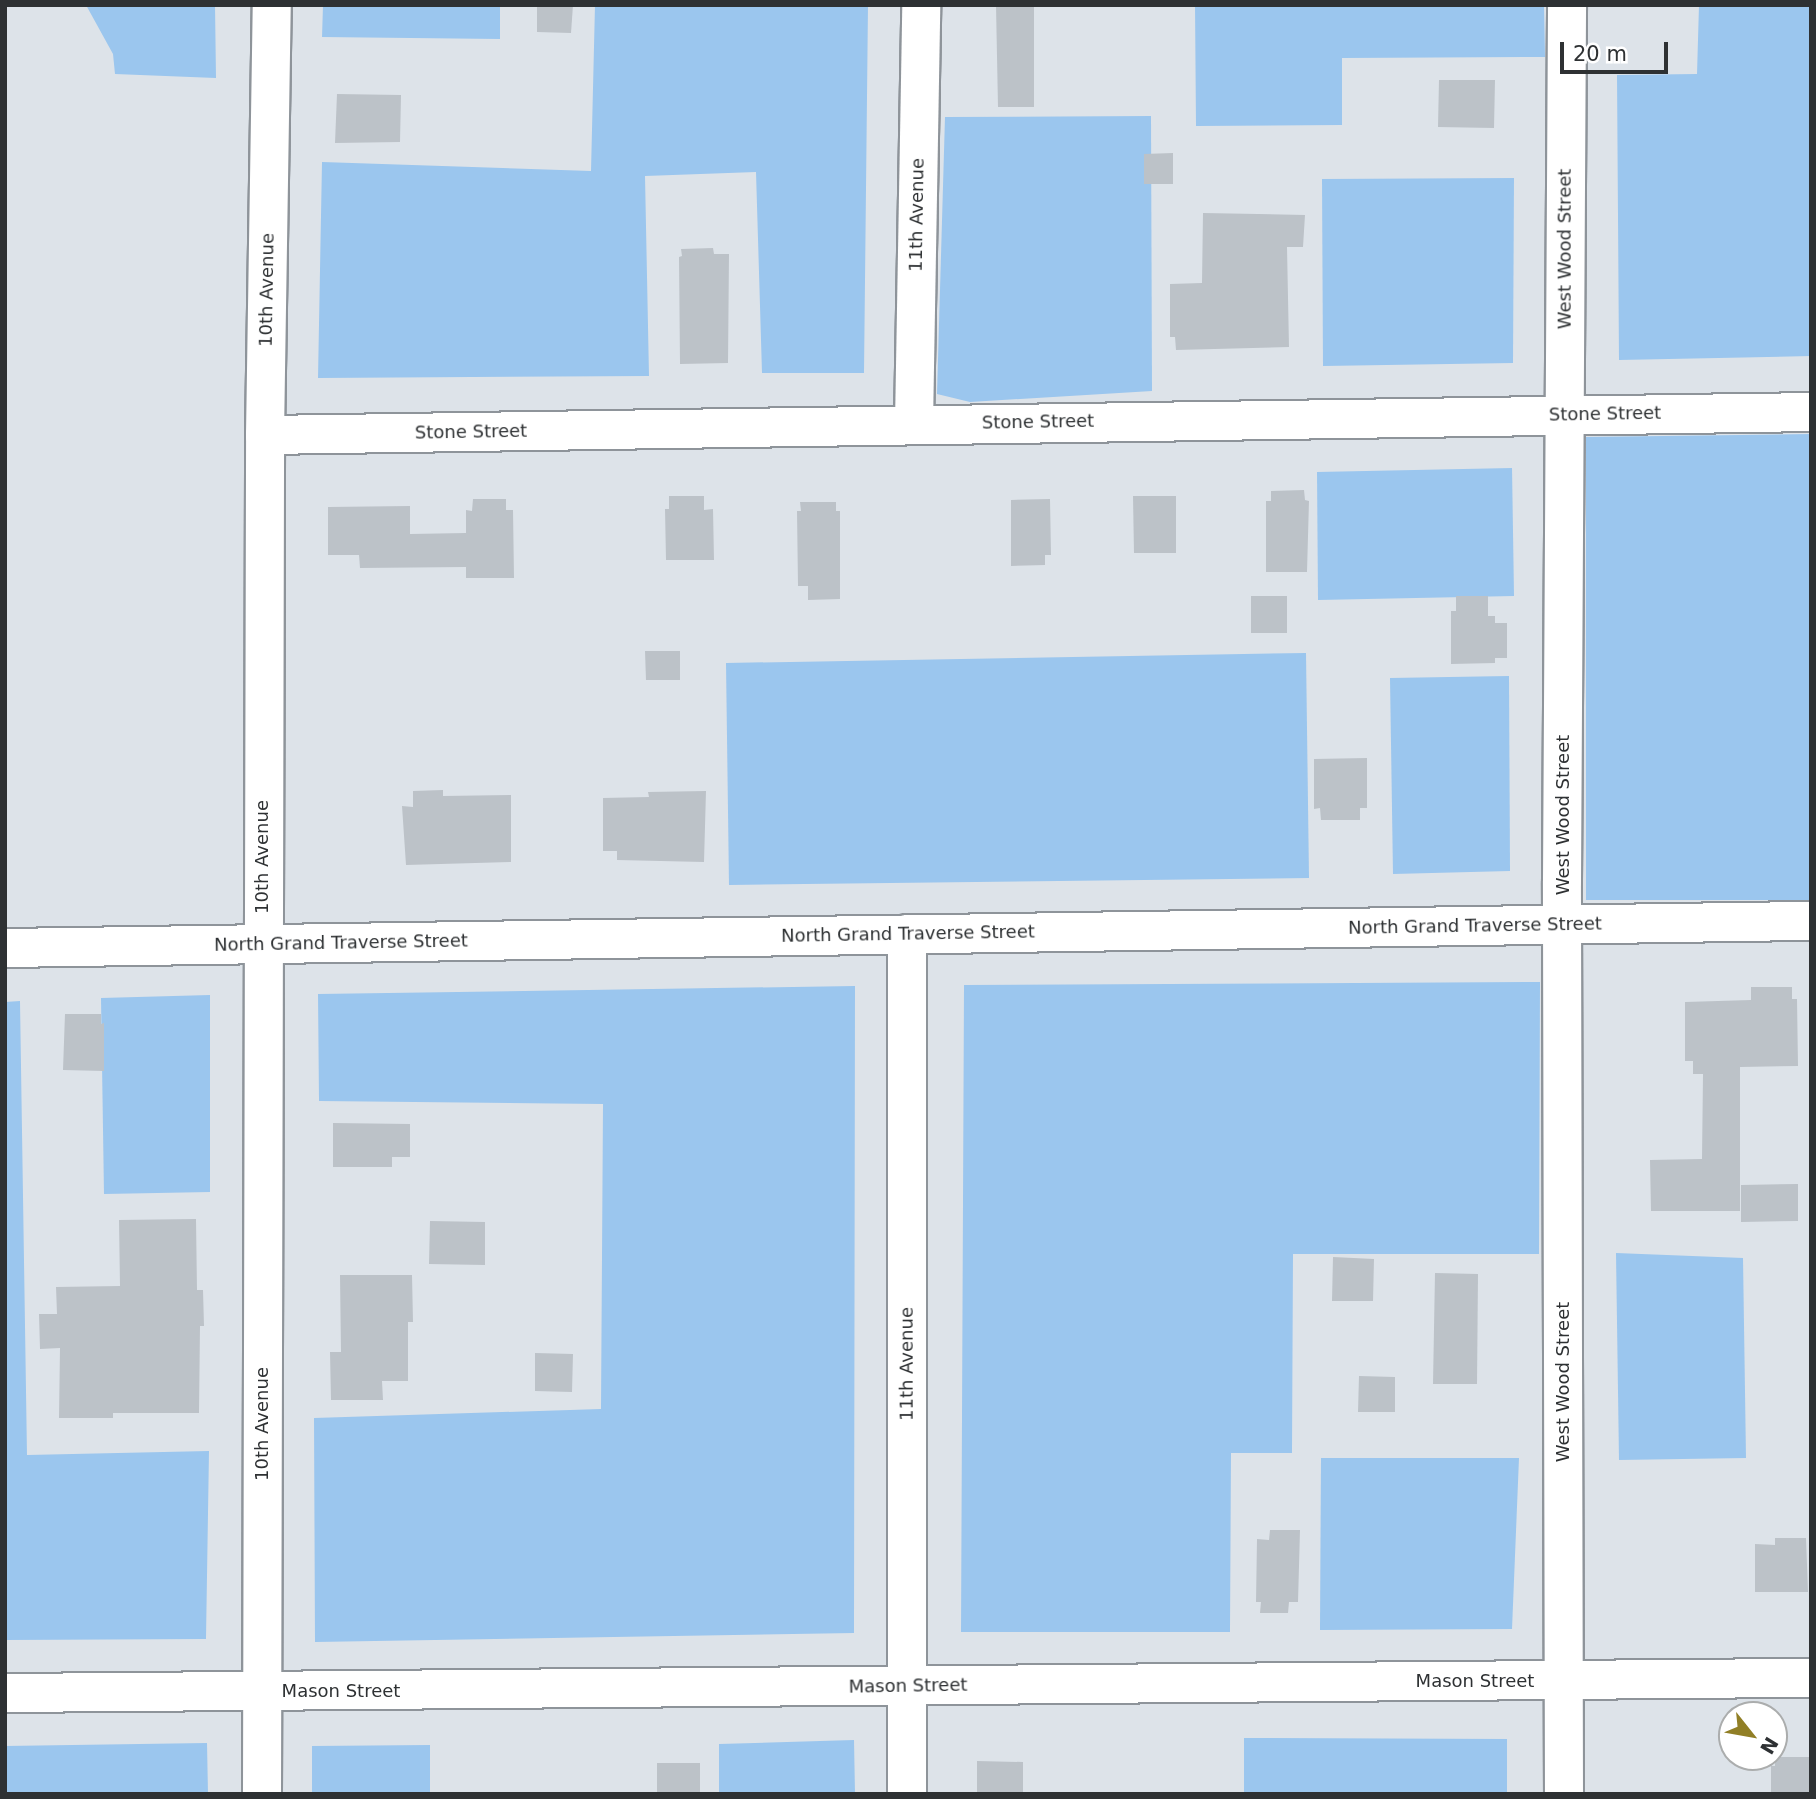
<!DOCTYPE html>
<style>
body{margin:0}
#map{position:relative;width:1816px;height:1799px;overflow:hidden;background:#dde3e9;font-family:"DejaVu Sans",sans-serif}
div>[style]{position:absolute}
[style*='--x']{left:calc(var(--x)*1px);top:calc(var(--y)*1px);width:calc(var(--w)*1px);rotate:calc(var(--a)*1deg)}
.green>*{inset:0;background:#9bc6ee}
.building>*{inset:0;background:#bcc2c8}
.roads{filter:drop-shadow(2px 0 #8e949a) drop-shadow(-2px 0 #8e949a) drop-shadow(0 2px #8e949a) drop-shadow(0 -2px #8e949a)}
.minor>*{height:38px;margin:-19px;padding:0 19px;transform-origin:19px;border-radius:19px;background:#fff}
span{translate:-50% -50%;white-space:nowrap;text-align:center;line-height:1.15;-webkit-text-stroke:6px #fff;paint-order:stroke}
.street-label{font-size:18px;color:#2e3133}
.frame{position:absolute;inset:0;border:7px solid #2e3133;pointer-events:none}
.north{position:absolute;left:1718px;top:1701px;width:70px;height:70px;box-sizing:border-box;background:#fff;border:2px solid #abadad;border-radius:50%;rotate:121deg;font-size:19px;font-weight:700;line-height:28px;text-align:center;color:#2e3133}
.north::after{content:'';display:block;margin:auto;width:24px;height:32px;background:#917f26;clip-path:polygon(50% 0,100% 100%,50% 72%,0 100%)}
.scale{position:absolute;left:1560px;top:42px;width:108px;height:32px;box-sizing:border-box;border:4px solid #2e3133;border-top:0;padding-left:9px;font-size:21px;line-height:24px;white-space:nowrap;color:#2e3133;-webkit-text-stroke:5px #fff;paint-order:stroke}
</style>
<div id="map">
<div class="green">
<i style="clip-path:polygon(86px 5px,215px 5px,216px 78px,115px 74px,113px 54px)"></i>
<i style="clip-path:polygon(323px 5px,500px 5px,500px 39px,322px 37px)"></i>
<i style="clip-path:polygon(595px 5px,868px 5px,864px 373px,762px 373px,756px 172px,645px 176px,649px 376px,318px 378px,322px 162px,591px 171px)"></i>
<i style="clip-path:polygon(1195px 5px,1544px 5px,1545px 57px,1342px 58px,1342px 125px,1196px 126px)"></i>
<i style="clip-path:polygon(1699px 5px,1811px 5px,1811px 356px,1619px 360px,1617px 75px,1697px 74px)"></i>
<i style="clip-path:polygon(1151px 116px,1152px 391px,970px 402px,937px 394px,945px 117px)"></i>
<i style="clip-path:polygon(1514px 178px,1513px 363px,1323px 366px,1322px 179px)"></i>
<i style="clip-path:polygon(1811px 434px,1811px 900px,1586px 900px,1586px 437px)"></i>
<i style="clip-path:polygon(1512px 468px,1514px 596px,1318px 600px,1317px 472px)"></i>
<i style="clip-path:polygon(1306px 653px,1309px 878px,729px 885px,726px 663px)"></i>
<i style="clip-path:polygon(1509px 676px,1510px 871px,1393px 874px,1390px 678px)"></i>
<i style="clip-path:polygon(1540px 982px,1539px 1254px,1293px 1254px,1292px 1453px,1231px 1453px,1230px 1632px,961px 1632px,964px 985px)"></i>
<i style="clip-path:polygon(855px 986px,854px 1633px,315px 1642px,314px 1418px,601px 1409px,603px 1104px,319px 1101px,318px 994px)"></i>
<i style="clip-path:polygon(210px 995px,210px 1192px,104px 1194px,101px 998px)"></i>
<i style="clip-path:polygon(20px 1001px,27px 1455px,209px 1451px,206px 1639px,5px 1640px,5px 1002px)"></i>
<i style="clip-path:polygon(1616px 1253px,1743px 1258px,1746px 1458px,1619px 1460px)"></i>
<i style="clip-path:polygon(1321px 1458px,1519px 1458px,1512px 1629px,1320px 1630px)"></i>
<i style="clip-path:polygon(1244px 1738px,1507px 1739px,1507px 1794px,1244px 1794px)"></i>
<i style="clip-path:polygon(854px 1740px,855px 1794px,719px 1794px,719px 1744px)"></i>
<i style="clip-path:polygon(207px 1743px,208px 1794px,5px 1794px,5px 1746px)"></i>
<i style="clip-path:polygon(430px 1745px,430px 1794px,312px 1794px,312px 1746px)"></i>
</div>
<div class="building">
<i style="clip-path:polygon(537px 5px,573px 5px,571px 33px,537px 32px)"></i>
<i style="clip-path:polygon(996px 5px,1034px 5px,1034px 107px,998px 107px)"></i>
<i style="clip-path:polygon(1439px 80px,1495px 80px,1494px 128px,1438px 127px)"></i>
<i style="clip-path:polygon(337px 94px,401px 95px,400px 142px,335px 143px)"></i>
<i style="clip-path:polygon(1173px 153px,1173px 184px,1144px 184px,1144px 154px)"></i>
<i style="clip-path:polygon(1203px 213px,1305px 215px,1303px 247px,1287px 247px,1289px 347px,1176px 350px,1175px 337px,1170px 337px,1170px 284px,1202px 283px)"></i>
<i style="clip-path:polygon(713px 248px,714px 254px,729px 254px,728px 363px,680px 364px,679px 257px,682px 256px,681px 249px)"></i>
<i style="clip-path:polygon(1304px 490px,1305px 500px,1309px 501px,1307px 572px,1266px 572px,1266px 501px,1271px 501px,1271px 491px)"></i>
<i style="clip-path:polygon(669px 496px,704px 496px,704px 510px,713px 509px,714px 560px,666px 560px,665px 509px,669px 509px)"></i>
<i style="clip-path:polygon(1133px 496px,1176px 496px,1176px 553px,1134px 553px)"></i>
<i style="clip-path:polygon(473px 499px,506px 499px,506px 510px,513px 510px,514px 578px,466px 578px,466px 567px,360px 568px,359px 555px,328px 555px,328px 507px,410px 506px,410px 534px,466px 533px,466px 510px,472px 511px)"></i>
<i style="clip-path:polygon(1050px 499px,1051px 555px,1045px 555px,1045px 565px,1011px 566px,1011px 500px)"></i>
<i style="clip-path:polygon(800px 502px,836px 502px,836px 511px,840px 511px,840px 599px,808px 600px,808px 586px,798px 586px,797px 511px,801px 511px)"></i>
<i style="clip-path:polygon(1251px 596px,1287px 596px,1287px 633px,1251px 633px)"></i>
<i style="clip-path:polygon(1456px 596px,1488px 596px,1488px 616px,1495px 616px,1495px 623px,1507px 623px,1507px 658px,1495px 658px,1495px 663px,1451px 664px,1451px 611px,1456px 611px)"></i>
<i style="clip-path:polygon(645px 651px,680px 651px,680px 680px,646px 680px)"></i>
<i style="clip-path:polygon(1367px 758px,1367px 808px,1360px 808px,1360px 820px,1321px 820px,1320px 808px,1314px 809px,1314px 759px)"></i>
<i style="clip-path:polygon(443px 790px,443px 796px,511px 795px,511px 862px,406px 865px,402px 806px,413px 807px,413px 791px)"></i>
<i style="clip-path:polygon(706px 791px,704px 862px,617px 860px,617px 851px,603px 851px,603px 798px,649px 797px,648px 792px)"></i>
<i style="clip-path:polygon(1751px 987px,1792px 987px,1792px 999px,1797px 999px,1798px 1066px,1740px 1067px,1740px 1211px,1651px 1211px,1650px 1160px,1702px 1159px,1703px 1074px,1693px 1074px,1693px 1061px,1685px 1061px,1685px 1002px,1751px 1000px)"></i>
<i style="clip-path:polygon(65px 1014px,101px 1014px,101px 1024px,104px 1023px,104px 1071px,63px 1070px)"></i>
<i style="clip-path:polygon(333px 1123px,410px 1124px,410px 1157px,392px 1157px,392px 1167px,333px 1167px)"></i>
<i style="clip-path:polygon(1798px 1184px,1798px 1221px,1741px 1222px,1741px 1185px)"></i>
<i style="clip-path:polygon(196px 1219px,197px 1290px,203px 1290px,204px 1326px,200px 1326px,199px 1413px,113px 1413px,113px 1418px,59px 1418px,60px 1348px,40px 1349px,39px 1314px,57px 1314px,56px 1287px,120px 1286px,119px 1220px)"></i>
<i style="clip-path:polygon(430px 1221px,485px 1222px,485px 1265px,429px 1264px)"></i>
<i style="clip-path:polygon(1333px 1257px,1374px 1259px,1373px 1301px,1332px 1301px)"></i>
<i style="clip-path:polygon(1435px 1273px,1478px 1274px,1477px 1384px,1433px 1384px)"></i>
<i style="clip-path:polygon(340px 1275px,412px 1275px,413px 1322px,408px 1322px,408px 1381px,382px 1381px,383px 1400px,331px 1400px,330px 1352px,341px 1352px)"></i>
<i style="clip-path:polygon(535px 1353px,573px 1354px,572px 1392px,535px 1391px)"></i>
<i style="clip-path:polygon(1359px 1376px,1395px 1377px,1395px 1412px,1358px 1412px)"></i>
<i style="clip-path:polygon(1270px 1530px,1300px 1530px,1298px 1602px,1289px 1602px,1288px 1613px,1260px 1613px,1261px 1602px,1256px 1602px,1257px 1539px,1269px 1540px)"></i>
<i style="clip-path:polygon(1775px 1538px,1806px 1538px,1808px 1592px,1755px 1592px,1755px 1544px,1775px 1545px)"></i>
<i style="clip-path:polygon(1775px 1757px,1809px 1757px,1811px 1794px,1771px 1794px,1771px 1766px,1775px 1766px)"></i>
<i style="clip-path:polygon(977px 1761px,1023px 1762px,1023px 1794px,977px 1794px)"></i>
<i style="clip-path:polygon(657px 1763px,700px 1763px,700px 1794px,657px 1794px)"></i>
</div>
<div class="roads">
<div class="minor">
<i style="--x:914;--y:424;--w:419;--a:-89"></i>
<i style="--x:265;--y:435;--w:1546;--a:-0.85"></i>
<i style="--x:907;--y:934;--w:860;--a:90"></i>
<i style="--x:5;--y:948;--w:1806;--a:-0.86"></i>
<i style="--x:5;--y:1693;--w:1806;--a:-0.48"></i>
<i style="--x:262;--y:1794;--w:1359;--a:-89.87"></i>
<i style="--x:265;--y:435;--w:430;--a:-89.1"></i>
<i style="--x:1564;--y:1794;--w:913;--a:-90.13"></i>
<i style="--x:1562;--y:881;--w:876;--a:-89.67"></i>
</div>
</div>
<div class="street-label">
<span style="left:917px;top:215px;rotate:-89deg">11th Avenue</span>
<span style="left:1565px;top:249px;rotate:-90deg">West Wood Street</span>
<span style="left:267px;top:290px;rotate:-89deg">10th Avenue</span>
<span style="left:1605px;top:414px;rotate:-1deg">Stone Street</span>
<span style="left:1038px;top:422px;rotate:-1deg">Stone Street</span>
<span style="left:471px;top:432px;rotate:-1deg">Stone Street</span>
<span style="left:1563px;top:815px;rotate:-90deg">West Wood Street</span>
<span style="left:262px;top:857px;rotate:-90deg">10th Avenue</span>
<span style="left:1475px;top:926px;rotate:-1deg">North Grand Traverse Street</span>
<span style="left:908px;top:934px;rotate:-1deg">North Grand Traverse Street</span>
<span style="left:341px;top:943px;rotate:-1deg">North Grand Traverse Street</span>
<span style="left:907px;top:1364px;rotate:-90deg">11th Avenue</span>
<span style="left:1563px;top:1382px;rotate:-90deg">West Wood Street</span>
<span style="left:262px;top:1424px;rotate:-90deg">10th Avenue</span>
<span style="left:1475px;top:1681px">Mason Street</span>
<span style="left:908px;top:1686px;rotate:-1deg">Mason Street</span>
<span style="left:341px;top:1691px">Mason Street</span>
</div>
<div class="frame"></div>
<div class="north">N</div>
<div class="scale">20 m</div>
</div>
